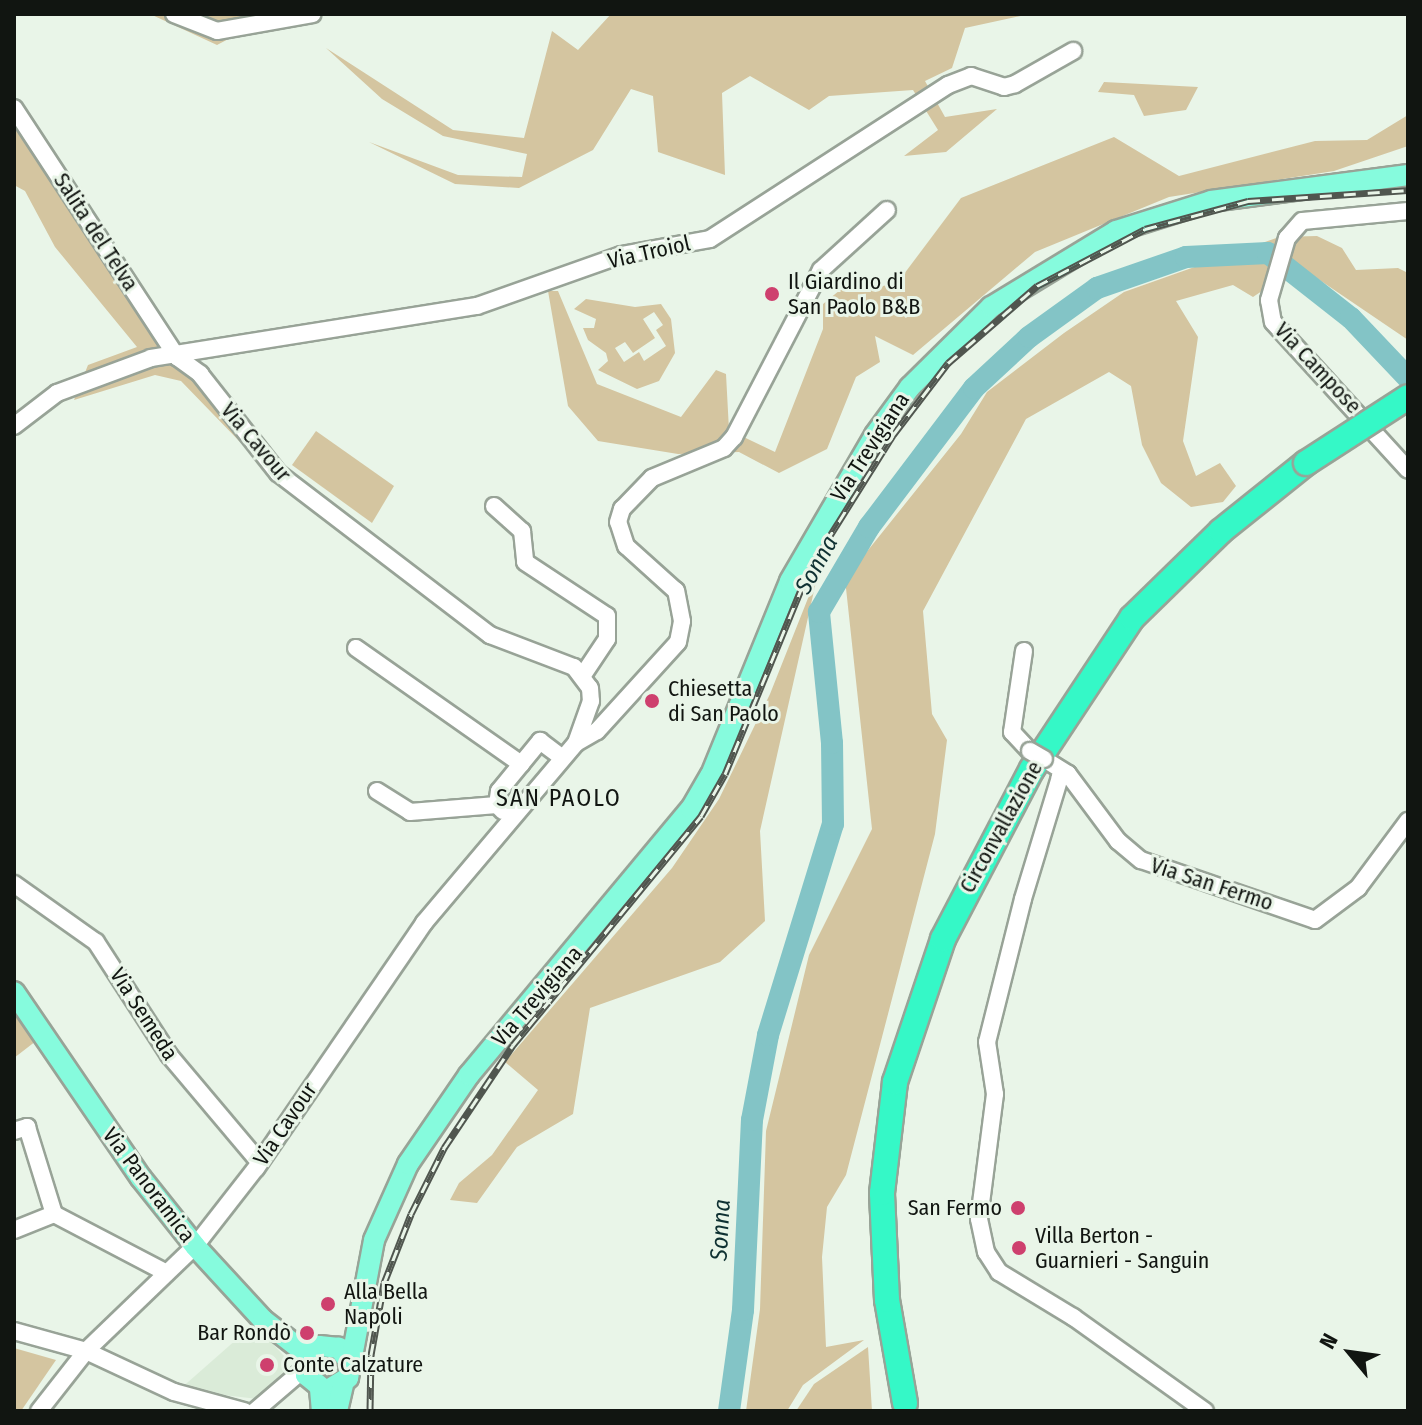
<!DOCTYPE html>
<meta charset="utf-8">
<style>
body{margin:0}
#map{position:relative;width:1422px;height:1425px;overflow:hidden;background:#e9f5e8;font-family:"Fira Sans Condensed",sans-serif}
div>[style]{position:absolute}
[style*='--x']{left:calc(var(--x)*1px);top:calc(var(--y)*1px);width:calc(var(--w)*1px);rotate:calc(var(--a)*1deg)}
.built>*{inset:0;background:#daebd8}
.green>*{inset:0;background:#d4c5a0}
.river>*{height:22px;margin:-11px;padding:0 11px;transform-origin:11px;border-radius:11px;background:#83c4c6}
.roads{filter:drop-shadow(2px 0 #98a397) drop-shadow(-2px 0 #98a397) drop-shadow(0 2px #98a397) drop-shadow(0 -2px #98a397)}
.minor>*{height:16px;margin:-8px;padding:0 8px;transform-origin:8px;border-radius:8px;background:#fff}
.major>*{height:20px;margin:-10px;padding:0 10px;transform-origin:10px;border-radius:10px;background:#86fbdd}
.highway>*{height:24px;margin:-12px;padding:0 12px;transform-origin:12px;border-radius:12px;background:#35f8c7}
.rail>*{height:7px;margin-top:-3.5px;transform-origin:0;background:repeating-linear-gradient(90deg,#e9f5e8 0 12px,#50564f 0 24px);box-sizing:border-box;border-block:2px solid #50564f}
.bridges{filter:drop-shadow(2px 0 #98a397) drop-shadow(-2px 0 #98a397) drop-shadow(0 2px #98a397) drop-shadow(0 -2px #98a397)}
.minor-bridge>*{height:16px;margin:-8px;padding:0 8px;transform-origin:8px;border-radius:8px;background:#fff}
.highway-bridge>*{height:24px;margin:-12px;padding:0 12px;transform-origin:12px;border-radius:12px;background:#35f8c7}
.dots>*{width:22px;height:22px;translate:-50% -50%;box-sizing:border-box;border:4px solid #e9f5e8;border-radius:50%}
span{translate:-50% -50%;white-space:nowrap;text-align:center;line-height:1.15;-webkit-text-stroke:6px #e9f5e8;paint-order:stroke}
.street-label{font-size:22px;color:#111511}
.poi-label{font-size:22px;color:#111511}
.left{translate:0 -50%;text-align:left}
.right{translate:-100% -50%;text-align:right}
.water-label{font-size:24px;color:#0f3132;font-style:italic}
.neighbourhood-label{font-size:24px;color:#111511;letter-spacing:2px}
.frame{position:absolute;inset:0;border:16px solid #111511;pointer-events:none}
.north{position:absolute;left:1310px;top:1313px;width:80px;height:80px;-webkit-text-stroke:6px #e9f5e8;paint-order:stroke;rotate:299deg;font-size:22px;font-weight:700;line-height:32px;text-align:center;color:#111511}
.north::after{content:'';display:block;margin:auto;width:28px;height:36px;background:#111511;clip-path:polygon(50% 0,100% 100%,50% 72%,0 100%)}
</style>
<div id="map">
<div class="built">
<i style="clip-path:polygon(254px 1324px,285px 1357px,288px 1366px,280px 1381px,258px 1399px,179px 1390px)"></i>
</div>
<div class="green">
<i style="clip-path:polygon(150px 14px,235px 15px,276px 14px,217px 45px)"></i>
<i style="clip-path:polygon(611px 14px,1030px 14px,965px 28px,952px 68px,925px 81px,945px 117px,997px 109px,946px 152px,904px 156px,938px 130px,913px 90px,829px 96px,809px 110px,750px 76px,722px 93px,725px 175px,658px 152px,653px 96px,631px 89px,593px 150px,519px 188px,455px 184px,369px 142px,458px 175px,522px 177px,527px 154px,443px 136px,382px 99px,326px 48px,453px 130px,524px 138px,552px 31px,578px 50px)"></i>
<i style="clip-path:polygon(1104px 82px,1198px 87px,1186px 110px,1144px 116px,1134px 95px,1098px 92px)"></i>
<i style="clip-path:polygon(1408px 115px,1408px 146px,1334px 171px,1169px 197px,1035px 252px,913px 355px,875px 336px,880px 362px,856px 377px,827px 449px,779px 473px,739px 452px,678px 454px,598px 441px,568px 406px,548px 291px,558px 291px,597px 384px,681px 417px,716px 370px,726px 374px,729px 430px,775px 452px,823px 329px,823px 304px,840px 290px,868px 290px,898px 282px,961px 198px,1114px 137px,1179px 176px,1315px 141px,1367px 140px)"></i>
<i style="clip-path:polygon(14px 121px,91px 242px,242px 444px,181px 381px,155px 375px,74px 400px,88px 365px,137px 347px,55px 247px,25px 191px,14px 185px)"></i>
<i style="clip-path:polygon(1317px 236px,1342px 248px,1356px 270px,1398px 268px,1408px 273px,1408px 340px,1299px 266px,1253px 297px,1233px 285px,1176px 301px,1198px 337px,1183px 441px,1196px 476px,1220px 463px,1236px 486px,1223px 502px,1191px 507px,1161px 483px,1142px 445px,1131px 386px,1109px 372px,1026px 419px,923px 611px,932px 714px,947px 740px,935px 834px,846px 1175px,827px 1207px,822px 1257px,826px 1347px,864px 1340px,803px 1385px,787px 1411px,746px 1411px,760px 1309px,766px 1131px,809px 955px,872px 829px,845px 579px,961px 434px,987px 392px,1064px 333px,1124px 292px,1279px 237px)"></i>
<i style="clip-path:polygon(evenodd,586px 299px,635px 307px,661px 304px,671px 319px,675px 353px,659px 381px,637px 389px,598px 370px,608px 361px,606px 353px,588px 340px,583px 328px,594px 328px,596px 319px,574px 309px,586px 299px,654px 312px,663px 325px,656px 330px,666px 346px,644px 361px,639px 352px,624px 362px,615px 348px,625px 342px,633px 353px,655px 338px,643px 319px,654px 312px)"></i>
<i style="clip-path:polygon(316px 431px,394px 486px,372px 523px,292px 465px)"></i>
<i style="clip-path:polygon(818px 573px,760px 831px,765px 921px,720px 962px,590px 1008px,573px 1114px,517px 1147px,477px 1203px,450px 1200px,459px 1183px,492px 1155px,538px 1090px,505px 1062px,672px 868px,719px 799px,770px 694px)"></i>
<i style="clip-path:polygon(14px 1007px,36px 1041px,14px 1058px)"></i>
<i style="clip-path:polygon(868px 1347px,872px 1411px,796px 1411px,814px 1384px)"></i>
<i style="clip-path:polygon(14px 1348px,56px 1360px,21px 1411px,14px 1411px)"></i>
</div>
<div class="river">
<i style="--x:729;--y:1411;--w:102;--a:-82.1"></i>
<i style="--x:743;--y:1310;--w:190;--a:-87.3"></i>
<i style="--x:752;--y:1120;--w:86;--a:-79.3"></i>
<i style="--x:768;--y:1035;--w:221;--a:-72.9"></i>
<i style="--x:833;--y:824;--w:81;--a:-90.7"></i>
<i style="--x:832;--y:743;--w:132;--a:-95.7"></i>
<i style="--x:819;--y:612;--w:99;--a:-59.5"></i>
<i style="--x:869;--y:527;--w:174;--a:-52.9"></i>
<i style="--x:974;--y:388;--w:75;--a:-42.8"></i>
<i style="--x:1029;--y:337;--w:84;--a:-35.8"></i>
<i style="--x:1097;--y:288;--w:94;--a:-19.2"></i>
<i style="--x:1186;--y:257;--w:82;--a:-2.8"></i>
<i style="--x:1268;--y:253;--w:105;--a:38.1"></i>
<i style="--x:1351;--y:318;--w:83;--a:46.5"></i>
</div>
<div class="roads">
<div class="minor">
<i style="--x:174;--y:14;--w:46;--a:21.6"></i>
<i style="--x:217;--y:31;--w:97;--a:-10"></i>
<i style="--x:14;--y:108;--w:298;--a:56.8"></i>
<i style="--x:177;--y:357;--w:29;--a:36"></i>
<i style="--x:200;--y:374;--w:126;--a:51.8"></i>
<i style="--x:278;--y:473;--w:267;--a:37.4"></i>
<i style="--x:490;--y:635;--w:90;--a:20.9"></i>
<i style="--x:574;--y:667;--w:26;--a:53"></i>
<i style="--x:590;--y:688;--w:13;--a:86"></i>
<i style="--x:591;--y:701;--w:45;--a:109.7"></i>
<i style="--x:576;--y:743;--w:236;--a:130.2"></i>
<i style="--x:424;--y:923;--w:297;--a:124.4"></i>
<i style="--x:256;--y:1168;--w:99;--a:128"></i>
<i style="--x:195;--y:1246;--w:151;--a:136.1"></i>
<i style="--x:86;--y:1351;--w:76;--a:128.1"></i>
<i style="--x:1408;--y:211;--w:106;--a:174.6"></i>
<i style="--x:1302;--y:221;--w:23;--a:131"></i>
<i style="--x:1287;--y:238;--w:65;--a:106.2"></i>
<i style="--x:1269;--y:300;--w:22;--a:80"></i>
<i style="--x:1273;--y:322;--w:200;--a:47.6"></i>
<i style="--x:14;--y:426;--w:54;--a:-37.5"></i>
<i style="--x:57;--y:393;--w:100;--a:-20.4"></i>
<i style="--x:151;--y:358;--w:330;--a:-9.1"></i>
<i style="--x:477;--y:306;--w:153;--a:-19.5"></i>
<i style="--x:621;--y:255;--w:90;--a:-10.2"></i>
<i style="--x:710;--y:239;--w:283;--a:-32.9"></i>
<i style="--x:948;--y:85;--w:25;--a:-21"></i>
<i style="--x:971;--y:76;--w:35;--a:18"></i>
<i style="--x:1004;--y:87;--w:11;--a:-15"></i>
<i style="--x:1015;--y:84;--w:67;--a:-29.6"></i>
<i style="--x:494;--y:506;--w:38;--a:42"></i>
<i style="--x:522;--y:531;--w:31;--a:84"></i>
<i style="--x:525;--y:562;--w:98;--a:33.4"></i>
<i style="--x:607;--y:616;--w:23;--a:90"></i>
<i style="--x:607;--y:639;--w:43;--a:123.7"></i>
<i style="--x:356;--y:648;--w:202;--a:35.1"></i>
<i style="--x:1024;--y:651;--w:82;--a:98.4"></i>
<i style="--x:1012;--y:732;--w:26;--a:47"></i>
<i style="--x:576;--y:743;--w:24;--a:-30"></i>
<i style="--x:597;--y:731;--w:120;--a:-47.7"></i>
<i style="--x:678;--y:642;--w:21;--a:-79"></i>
<i style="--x:682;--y:621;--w:31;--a:-101"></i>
<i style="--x:676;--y:591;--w:67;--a:-138"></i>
<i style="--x:626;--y:546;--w:25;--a:-108"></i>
<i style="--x:618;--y:522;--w:14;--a:-73"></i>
<i style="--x:622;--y:509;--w:43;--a:-45.9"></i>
<i style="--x:652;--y:478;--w:78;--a:-22.6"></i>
<i style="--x:724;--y:448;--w:15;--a:-48"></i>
<i style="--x:734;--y:437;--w:188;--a:-62.5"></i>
<i style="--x:821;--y:270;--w:89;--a:-42.3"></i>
<i style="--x:1044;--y:759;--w:28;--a:32"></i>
<i style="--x:1068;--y:774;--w:84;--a:53.3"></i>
<i style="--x:1118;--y:841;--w:30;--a:40"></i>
<i style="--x:1141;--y:860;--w:184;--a:19"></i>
<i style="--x:1315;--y:920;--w:54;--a:-36.7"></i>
<i style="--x:1358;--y:888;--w:84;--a:-53.3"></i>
<i style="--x:1068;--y:774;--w:9;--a:159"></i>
<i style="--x:1060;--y:777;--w:127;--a:106.9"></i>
<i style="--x:1023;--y:899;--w:147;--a:104.1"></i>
<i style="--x:987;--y:1042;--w:53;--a:81.3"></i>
<i style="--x:995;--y:1094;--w:126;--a:97.3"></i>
<i style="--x:979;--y:1219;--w:34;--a:78"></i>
<i style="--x:986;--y:1252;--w:24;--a:57"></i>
<i style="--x:999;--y:1272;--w:87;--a:31.3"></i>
<i style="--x:1073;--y:1317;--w:162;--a:35.5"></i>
<i style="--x:377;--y:791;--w:39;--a:32"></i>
<i style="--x:410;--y:812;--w:87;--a:-4.6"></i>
<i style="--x:503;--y:811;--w:8;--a:-135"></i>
<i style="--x:497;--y:805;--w:14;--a:-82"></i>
<i style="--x:499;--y:791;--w:65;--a:-50.6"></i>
<i style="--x:540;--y:741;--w:26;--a:37"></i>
<i style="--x:14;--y:884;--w:100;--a:35.3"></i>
<i style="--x:96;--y:942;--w:135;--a:57.1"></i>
<i style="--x:169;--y:1055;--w:140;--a:49.9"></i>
<i style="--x:14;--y:1131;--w:14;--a:-17"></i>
<i style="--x:27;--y:1127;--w:91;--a:72.8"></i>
<i style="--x:54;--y:1214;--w:127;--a:27.6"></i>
<i style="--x:14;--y:1230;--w:43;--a:-21.8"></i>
<i style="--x:14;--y:1331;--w:75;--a:15.5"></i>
<i style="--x:86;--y:1351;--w:97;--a:25"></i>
<i style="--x:174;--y:1392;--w:73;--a:15.2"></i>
<i style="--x:255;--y:1411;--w:65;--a:-40.6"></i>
</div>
<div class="major">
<i style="--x:14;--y:992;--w:225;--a:55.7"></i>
<i style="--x:141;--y:1178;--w:87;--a:51.5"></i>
<i style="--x:195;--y:1246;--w:100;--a:47.4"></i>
<i style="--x:263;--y:1320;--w:57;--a:37.9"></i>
<i style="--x:350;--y:1363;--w:19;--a:-126"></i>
<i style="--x:339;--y:1348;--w:20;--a:-174"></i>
<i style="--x:319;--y:1346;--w:14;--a:141"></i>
<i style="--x:308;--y:1355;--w:20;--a:96"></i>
<i style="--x:306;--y:1375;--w:26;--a:39"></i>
<i style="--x:326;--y:1391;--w:26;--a:-31"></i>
<i style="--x:348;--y:1378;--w:140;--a:-79.3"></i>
<i style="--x:374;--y:1240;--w:83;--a:-65.9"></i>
<i style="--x:408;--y:1164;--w:108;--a:-55.6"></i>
<i style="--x:469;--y:1075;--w:346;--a:-50.2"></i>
<i style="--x:691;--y:809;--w:39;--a:-60"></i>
<i style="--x:711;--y:775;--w:209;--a:-67.8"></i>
<i style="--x:790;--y:581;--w:169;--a:-59.8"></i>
<i style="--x:875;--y:435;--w:59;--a:-53.9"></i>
<i style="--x:910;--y:387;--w:114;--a:-44.6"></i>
<i style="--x:991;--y:307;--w:146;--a:-31.3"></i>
<i style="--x:1116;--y:231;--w:100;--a:-17.5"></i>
<i style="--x:1211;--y:201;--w:199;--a:-7.5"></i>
<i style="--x:320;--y:1389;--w:22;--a:85"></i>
<i style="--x:337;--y:1411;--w:27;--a:-77"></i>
</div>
<div class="highway">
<i style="--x:905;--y:1403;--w:105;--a:-99.9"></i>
<i style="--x:887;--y:1300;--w:107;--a:-92.7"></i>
<i style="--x:882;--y:1193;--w:112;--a:-83.3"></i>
<i style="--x:895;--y:1082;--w:151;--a:-71.4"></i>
<i style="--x:943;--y:939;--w:192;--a:-62.4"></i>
<i style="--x:1032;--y:769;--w:181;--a:-56.5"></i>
<i style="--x:1132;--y:618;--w:124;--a:-44.3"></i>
<i style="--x:1221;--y:531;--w:109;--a:-38.7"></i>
</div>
</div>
<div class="rail">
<i style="--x:370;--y:1411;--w:56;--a:-89"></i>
<i style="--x:371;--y:1355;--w:73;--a:-79.8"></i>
<i style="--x:384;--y:1283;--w:74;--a:-68.6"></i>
<i style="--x:411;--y:1214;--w:74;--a:-63.4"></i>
<i style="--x:444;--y:1148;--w:124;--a:-56.2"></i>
<i style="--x:513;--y:1045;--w:296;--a:-50.6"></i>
<i style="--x:701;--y:816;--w:48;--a:-60.3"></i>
<i style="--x:725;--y:774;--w:202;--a:-67.6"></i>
<i style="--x:802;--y:587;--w:51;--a:-61.9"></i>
<i style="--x:826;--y:542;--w:126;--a:-57.9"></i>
<i style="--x:893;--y:435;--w:91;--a:-52.6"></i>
<i style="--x:948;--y:363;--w:118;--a:-40.9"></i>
<i style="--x:1037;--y:286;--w:122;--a:-27.8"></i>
<i style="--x:1145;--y:229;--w:107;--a:-15.2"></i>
<i style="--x:1248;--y:201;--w:160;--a:-3.9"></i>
</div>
<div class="bridges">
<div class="minor-bridge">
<i style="--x:1030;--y:751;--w:16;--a:30"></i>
</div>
<div class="highway-bridge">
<i style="--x:1306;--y:463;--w:121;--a:-32.9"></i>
</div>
</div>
<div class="dots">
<i style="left:772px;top:294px;background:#ce406e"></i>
<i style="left:652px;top:701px;background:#ce406e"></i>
<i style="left:1018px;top:1208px;background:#ce406e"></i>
<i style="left:1019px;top:1248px;background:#ce406e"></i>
<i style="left:328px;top:1304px;background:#ce406e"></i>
<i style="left:307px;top:1333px;background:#ce406e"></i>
<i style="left:267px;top:1365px;background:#ce406e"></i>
</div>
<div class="street-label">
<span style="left:96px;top:232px;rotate:57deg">Salita del Telva</span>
<span style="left:649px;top:252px;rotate:-13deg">Via Troiol</span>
<span style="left:1318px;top:368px;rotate:47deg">Via Campose</span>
<span style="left:256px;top:442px;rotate:50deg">Via Cavour</span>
<span style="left:870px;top:447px;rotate:-57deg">Via Trevigiana</span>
<span style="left:1001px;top:827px;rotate:-61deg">Circonvallazione</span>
<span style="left:1212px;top:884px;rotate:18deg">Via San Fermo</span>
<span style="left:537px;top:996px;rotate:-49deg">Via Trevigiana</span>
<span style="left:144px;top:1014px;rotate:57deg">Via Semeda</span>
<span style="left:285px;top:1124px;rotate:-56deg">Via Cavour</span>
<span style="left:149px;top:1185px;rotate:53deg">Via Panoramica</span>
</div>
<div class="poi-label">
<span class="left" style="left:788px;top:294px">Il Giardino di<br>San Paolo B&amp;B</span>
<span class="left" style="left:668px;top:701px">Chiesetta<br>di San Paolo</span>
<span class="right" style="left:1002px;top:1208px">San Fermo</span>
<span class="left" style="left:1035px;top:1248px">Villa Berton -<br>Guarnieri - Sanguin</span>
<span class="left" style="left:344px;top:1304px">Alla Bella<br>Napoli</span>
<span class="right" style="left:291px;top:1333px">Bar Rondò</span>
<span class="left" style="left:283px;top:1365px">Conte Calzature</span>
</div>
<div class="water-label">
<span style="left:817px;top:565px;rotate:-61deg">Sonna</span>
<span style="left:721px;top:1230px;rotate:-87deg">Sonna</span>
</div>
<div class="neighbourhood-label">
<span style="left:559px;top:799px">SAN PAOLO</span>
</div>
<div class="frame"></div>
<div class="north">N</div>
</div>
